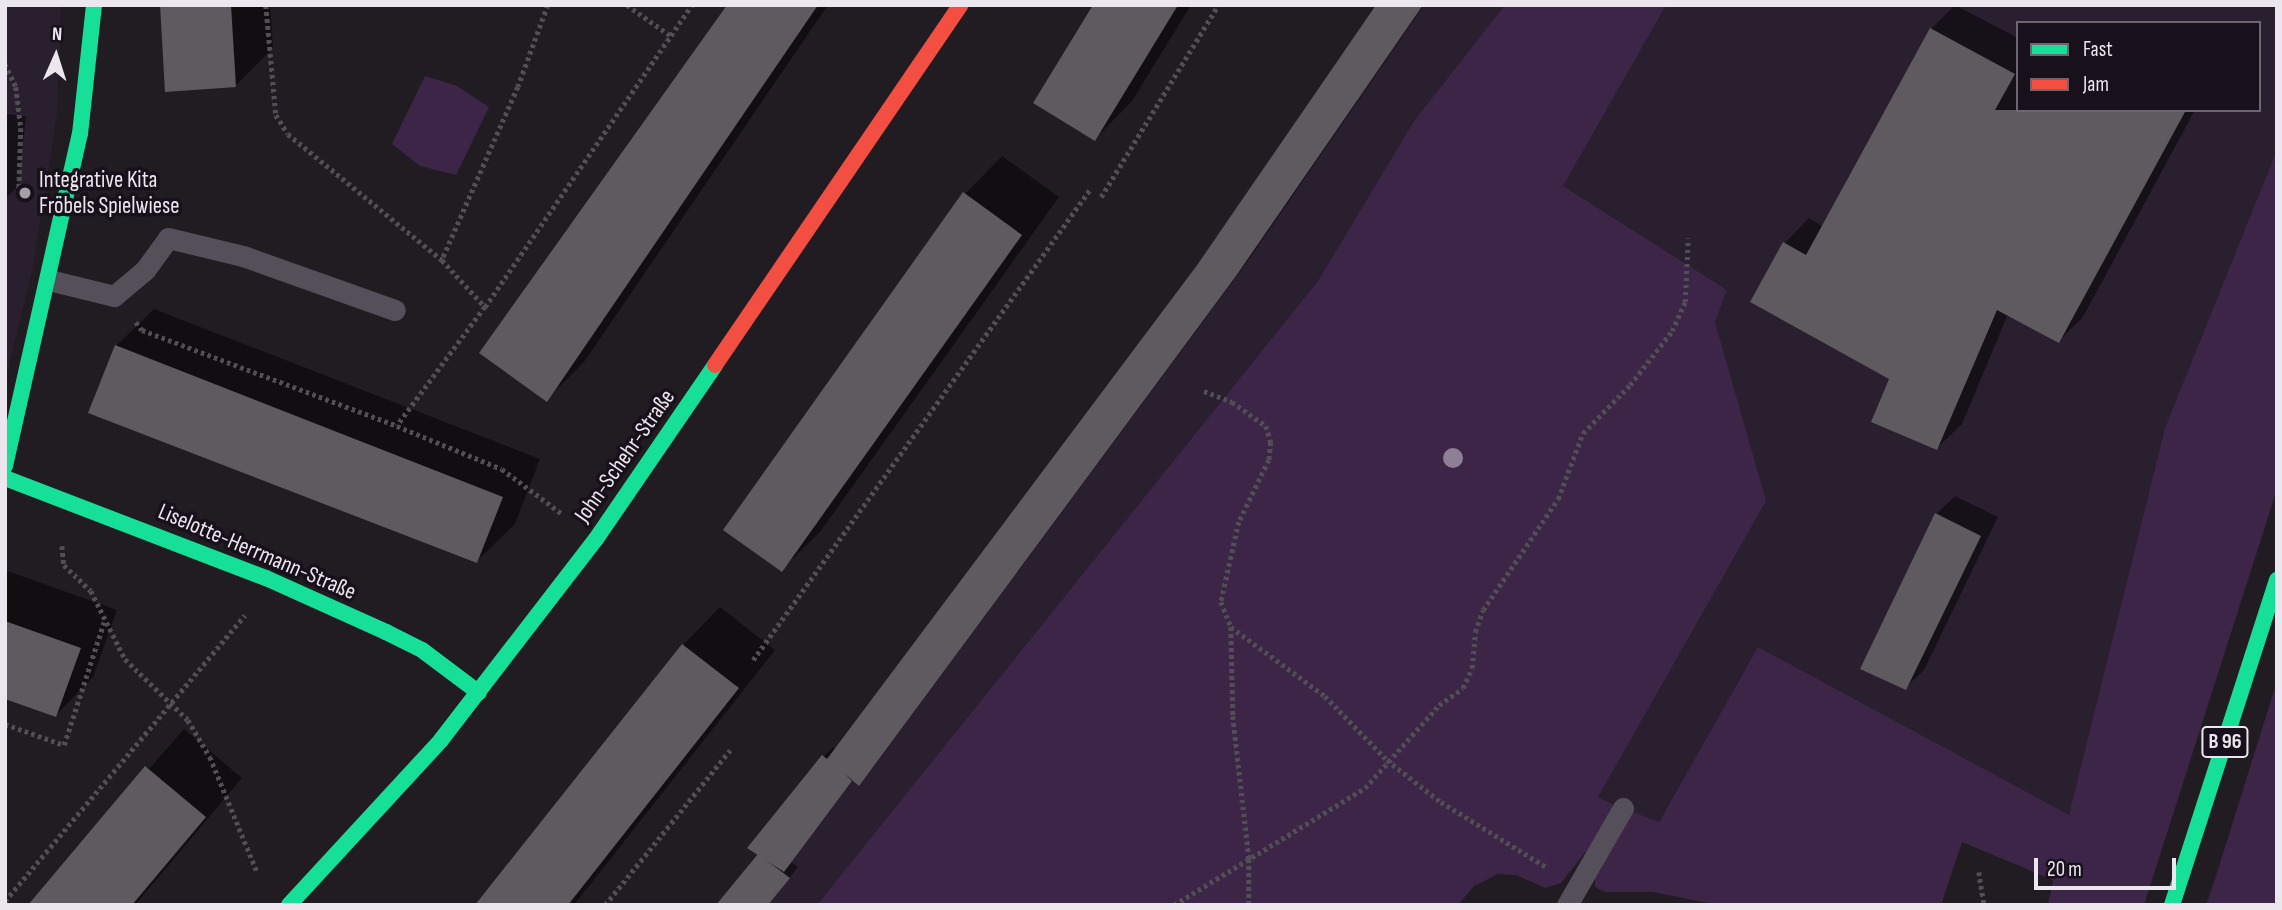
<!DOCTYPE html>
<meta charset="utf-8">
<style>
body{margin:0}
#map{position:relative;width:2282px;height:910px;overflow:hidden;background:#201c22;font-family:"Sofia Sans Condensed",sans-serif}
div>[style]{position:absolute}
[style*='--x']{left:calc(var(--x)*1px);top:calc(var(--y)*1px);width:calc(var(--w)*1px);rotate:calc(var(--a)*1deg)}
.built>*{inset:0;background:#2a1f2f}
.green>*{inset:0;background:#3d2548}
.shadow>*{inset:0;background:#0007}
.building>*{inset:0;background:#5e5a60}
.path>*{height:4.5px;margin-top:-2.25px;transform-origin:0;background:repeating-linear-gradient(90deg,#524e55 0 3.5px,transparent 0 7px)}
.lane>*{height:21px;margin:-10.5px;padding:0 10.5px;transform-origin:10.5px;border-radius:10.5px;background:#554f59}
.fast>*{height:16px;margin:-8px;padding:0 8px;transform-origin:8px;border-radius:8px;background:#16e098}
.jam>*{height:16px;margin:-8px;padding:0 8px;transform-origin:8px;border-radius:8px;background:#f24e42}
.trees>*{width:20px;height:20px;margin:-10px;border-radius:50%;background:#8e7f96}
.dots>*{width:19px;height:19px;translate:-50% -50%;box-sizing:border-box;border:4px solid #18101b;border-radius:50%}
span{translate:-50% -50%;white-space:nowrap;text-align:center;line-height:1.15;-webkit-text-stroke:7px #18101b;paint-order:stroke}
.shield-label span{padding:2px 5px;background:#18101b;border:2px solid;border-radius:5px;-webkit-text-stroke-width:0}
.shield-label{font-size:21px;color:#ece7ef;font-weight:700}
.poi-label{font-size:23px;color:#ece7ef}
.left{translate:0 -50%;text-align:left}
.street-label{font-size:23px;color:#ece7ef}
.frame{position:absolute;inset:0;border:7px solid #ece7ef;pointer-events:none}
.legend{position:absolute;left:2016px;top:21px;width:245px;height:91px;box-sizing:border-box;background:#18101b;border:2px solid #6d6670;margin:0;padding:9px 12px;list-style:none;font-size:21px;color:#ece7ef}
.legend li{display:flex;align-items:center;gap:14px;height:35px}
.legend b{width:35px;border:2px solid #6d6670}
.north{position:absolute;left:21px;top:21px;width:70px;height:70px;-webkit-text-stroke:5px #18101b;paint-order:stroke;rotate:3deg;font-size:19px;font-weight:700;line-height:28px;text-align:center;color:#ece7ef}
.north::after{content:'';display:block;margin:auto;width:24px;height:32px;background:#ece7ef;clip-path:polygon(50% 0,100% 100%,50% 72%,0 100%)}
.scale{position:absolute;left:2034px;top:858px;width:142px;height:32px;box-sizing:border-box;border:4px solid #ece7ef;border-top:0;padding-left:9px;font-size:21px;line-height:24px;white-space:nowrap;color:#ece7ef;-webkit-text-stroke:5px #18101b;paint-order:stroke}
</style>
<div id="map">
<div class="built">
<i style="clip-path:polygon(5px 5px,61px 5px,57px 114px,32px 272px,5px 380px)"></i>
<i style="clip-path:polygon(1376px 5px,1505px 5px,1414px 121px,1318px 281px,817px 905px,716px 905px,757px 855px,747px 848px,822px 755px,828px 759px,1181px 286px)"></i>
<i style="clip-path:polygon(evenodd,1666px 5px,2277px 5px,2277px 150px,2165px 428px,2069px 816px,1758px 647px,1658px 823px,1598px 797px,1765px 501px,1715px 322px,1727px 290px,1563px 186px,1666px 5px,2018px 23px,2259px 23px,2259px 110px,2018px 110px,2018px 23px)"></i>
</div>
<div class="green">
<i style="clip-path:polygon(1505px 5px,1666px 5px,1563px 186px,1727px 290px,1715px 322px,1766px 501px,1598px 797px,1614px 805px,1591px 845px,1561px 883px,1545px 888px,1516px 875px,1498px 874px,1474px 886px,1458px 905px,817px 905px,1318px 281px,1414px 121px)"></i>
<i style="clip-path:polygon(425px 76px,457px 86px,489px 107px,456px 175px,420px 166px,392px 144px)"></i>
<i style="clip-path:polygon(2277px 150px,2277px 489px,2144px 905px,2048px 905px,2053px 880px,1962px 842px,1941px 905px,1718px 905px,1653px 892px,1605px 892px,1595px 887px,1595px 879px,1633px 812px,1659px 822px,1758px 647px,2069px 815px,2165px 428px)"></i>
<i style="clip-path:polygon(2277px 681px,2277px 905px,2206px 905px,2216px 876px)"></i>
</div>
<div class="shadow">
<i style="clip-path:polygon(161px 5px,270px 5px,273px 48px,235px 86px)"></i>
<i style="clip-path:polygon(730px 5px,828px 5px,584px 362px,546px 400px)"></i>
<i style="clip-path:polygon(1095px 5px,1191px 5px,1132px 101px,1095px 139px)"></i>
<i style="clip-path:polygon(1378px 5px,1424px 5px,1245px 265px,868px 774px,859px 783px,854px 779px,791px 862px,798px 867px,768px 905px,760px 854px,824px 756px,833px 747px,836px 750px,1199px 265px)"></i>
<i style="clip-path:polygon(1955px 5px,2018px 38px,2018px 110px,2195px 110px,2083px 317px,2059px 341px,2008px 314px,1962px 424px,1937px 448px,1891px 378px,1753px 301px,1785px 243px,1809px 218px,1823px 227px,1931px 29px)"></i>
<i style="clip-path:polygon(5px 114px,26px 116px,18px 186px,5px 199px)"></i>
<i style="clip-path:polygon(1002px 156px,1059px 197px,820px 532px,782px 569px,965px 194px)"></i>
<i style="clip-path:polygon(154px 309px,540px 459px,515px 524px,477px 561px,116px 346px)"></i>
<i style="clip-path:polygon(1955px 496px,1998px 517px,1924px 670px,1905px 688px,1936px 514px)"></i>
<i style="clip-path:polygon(5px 570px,117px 610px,93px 677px,56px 715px,5px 697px)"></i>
<i style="clip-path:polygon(720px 607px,775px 650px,574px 905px,477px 905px,683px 645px)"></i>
<i style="clip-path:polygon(184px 729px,242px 778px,135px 905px,30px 905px)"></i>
</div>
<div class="building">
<i style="clip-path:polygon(160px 5px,231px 5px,236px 87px,165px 92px)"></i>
<i style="clip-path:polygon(727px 5px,818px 5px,547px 402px,479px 353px)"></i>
<i style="clip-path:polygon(1093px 5px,1178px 5px,1095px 141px,1033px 103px)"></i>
<i style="clip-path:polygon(1376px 5px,1423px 5px,1236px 276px,859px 786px,845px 774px,852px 781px,784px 872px,747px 848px,822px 755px,827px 759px,1198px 264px)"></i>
<i style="clip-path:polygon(1930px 28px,2015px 74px,1995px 110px,2186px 110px,2059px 343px,1997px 310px,1937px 450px,1871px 422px,1889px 379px,1750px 302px,1783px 242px,1806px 255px)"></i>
<i style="clip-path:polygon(963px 192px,1022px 235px,782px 572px,723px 530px)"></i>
<i style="clip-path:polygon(115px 345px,503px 497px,477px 563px,88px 413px)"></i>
<i style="clip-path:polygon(1935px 513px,1981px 536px,1906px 690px,1860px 669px)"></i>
<i style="clip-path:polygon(5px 621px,81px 648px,56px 717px,5px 699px)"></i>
<i style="clip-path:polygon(682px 644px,739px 688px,568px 905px,475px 905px)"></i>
<i style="clip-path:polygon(145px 766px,206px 817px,132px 905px,28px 905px)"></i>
<i style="clip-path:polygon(758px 854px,790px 878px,768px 905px,716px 905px)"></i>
</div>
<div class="path">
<i style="--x:266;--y:5;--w:110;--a:84.8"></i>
<i style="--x:276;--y:115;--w:22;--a:58"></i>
<i style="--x:288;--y:134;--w:199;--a:39.3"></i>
<i style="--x:548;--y:5;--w:87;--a:110.1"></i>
<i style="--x:518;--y:87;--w:189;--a:113.7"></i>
<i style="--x:442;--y:260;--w:64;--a:47.5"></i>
<i style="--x:485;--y:307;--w:148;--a:126.5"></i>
<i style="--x:397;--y:426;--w:113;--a:22.3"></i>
<i style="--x:502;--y:469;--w:74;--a:36.7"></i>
<i style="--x:627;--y:5;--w:54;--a:35.2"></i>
<i style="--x:5;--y:64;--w:25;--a:64"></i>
<i style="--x:16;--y:87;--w:41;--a:83"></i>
<i style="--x:21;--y:128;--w:62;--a:91.8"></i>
<i style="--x:1101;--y:197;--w:225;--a:-58.6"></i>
<i style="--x:485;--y:307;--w:366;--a:-55.6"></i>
<i style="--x:136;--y:322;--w:10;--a:53"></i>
<i style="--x:142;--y:330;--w:272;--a:20.6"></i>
<i style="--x:1204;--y:391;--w:30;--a:21"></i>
<i style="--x:1232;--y:402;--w:42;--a:35.2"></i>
<i style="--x:1266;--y:426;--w:17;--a:73"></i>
<i style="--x:1271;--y:442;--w:18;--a:96"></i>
<i style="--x:1269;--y:460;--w:69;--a:115.8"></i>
<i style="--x:1239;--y:522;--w:82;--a:102.7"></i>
<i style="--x:1221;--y:602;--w:27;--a:68"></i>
<i style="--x:1231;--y:627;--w:89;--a:88.7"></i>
<i style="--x:1233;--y:716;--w:144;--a:83.6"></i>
<i style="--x:1249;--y:859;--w:46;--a:90"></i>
<i style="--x:62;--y:546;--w:19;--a:84"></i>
<i style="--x:64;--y:565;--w:37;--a:44"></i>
<i style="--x:91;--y:591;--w:76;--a:63.4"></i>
<i style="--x:125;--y:659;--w:88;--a:44.1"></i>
<i style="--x:188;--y:720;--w:43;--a:59.3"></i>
<i style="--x:210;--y:757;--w:126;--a:67.7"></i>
<i style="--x:1231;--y:627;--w:117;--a:36.3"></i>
<i style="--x:1325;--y:696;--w:89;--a:45.9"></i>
<i style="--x:1387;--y:760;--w:68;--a:37.9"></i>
<i style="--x:1441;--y:802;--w:126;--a:31.7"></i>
<i style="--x:753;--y:660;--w:581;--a:-54.39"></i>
<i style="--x:5;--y:724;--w:63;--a:19.6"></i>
<i style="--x:64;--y:745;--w:129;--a:-72"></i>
<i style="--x:1979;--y:872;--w:33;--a:81"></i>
<i style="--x:5;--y:901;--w:373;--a:-50"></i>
<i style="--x:605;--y:905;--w:199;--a:-51.1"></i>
<i style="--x:1174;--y:905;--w:224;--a:-31.5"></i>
<i style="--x:1365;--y:788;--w:111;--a:-48.3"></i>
<i style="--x:1439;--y:705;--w:29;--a:-35"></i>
<i style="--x:1463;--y:688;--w:22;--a:-66"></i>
<i style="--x:1472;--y:668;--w:36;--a:-85"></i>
<i style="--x:1475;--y:632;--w:23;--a:-70"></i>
<i style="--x:1483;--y:610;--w:134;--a:-56"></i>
<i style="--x:1558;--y:499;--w:71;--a:-69.3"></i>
<i style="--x:1583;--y:433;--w:67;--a:-45.6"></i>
<i style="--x:1630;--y:385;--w:68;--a:-52.1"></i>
<i style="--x:1672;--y:331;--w:32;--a:-66"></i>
<i style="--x:1685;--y:302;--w:64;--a:-87.3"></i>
</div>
<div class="lane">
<i style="--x:49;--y:280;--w:67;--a:13.8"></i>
<i style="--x:114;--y:296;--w:40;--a:-40"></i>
<i style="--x:145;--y:270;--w:39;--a:-54"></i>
<i style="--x:168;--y:238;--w:77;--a:13.5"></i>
<i style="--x:243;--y:256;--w:161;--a:19.6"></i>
<i style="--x:1567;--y:905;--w:112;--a:-60"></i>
</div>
<div class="fast">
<i style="--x:5;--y:466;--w:340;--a:-77.3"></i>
<i style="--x:80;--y:134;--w:130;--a:-83.8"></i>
<i style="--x:5;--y:478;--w:280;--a:21"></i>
<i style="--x:266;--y:578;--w:132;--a:24.2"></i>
<i style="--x:386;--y:632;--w:40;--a:26.6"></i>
<i style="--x:422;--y:650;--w:71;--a:37"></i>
<i style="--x:289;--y:905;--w:224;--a:-47.3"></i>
<i style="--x:441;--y:740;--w:254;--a:-52.4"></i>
<i style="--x:596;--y:539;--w:211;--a:-55.6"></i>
<i style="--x:2172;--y:905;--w:342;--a:-72.1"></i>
</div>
<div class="jam">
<i style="--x:715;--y:365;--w:436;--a:-55.7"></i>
</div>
<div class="trees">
<i style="left:1453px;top:458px"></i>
</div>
<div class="dots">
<i style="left:25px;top:193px;background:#a5a0a7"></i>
</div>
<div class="shield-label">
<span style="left:2225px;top:742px">B 96</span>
</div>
<div class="poi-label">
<span class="left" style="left:39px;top:193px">Integrative Kita<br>Fröbels Spielwiese</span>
</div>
<div class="street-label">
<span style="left:625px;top:456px;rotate:-55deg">John-Schehr-Straße</span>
<span style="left:257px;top:552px;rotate:23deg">Liselotte-Herrmann-Straße</span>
</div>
<div class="frame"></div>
<ul class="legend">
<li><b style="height:9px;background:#16e098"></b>Fast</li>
<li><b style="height:9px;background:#f24e42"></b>Jam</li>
</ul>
<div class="north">N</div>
<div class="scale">20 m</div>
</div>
